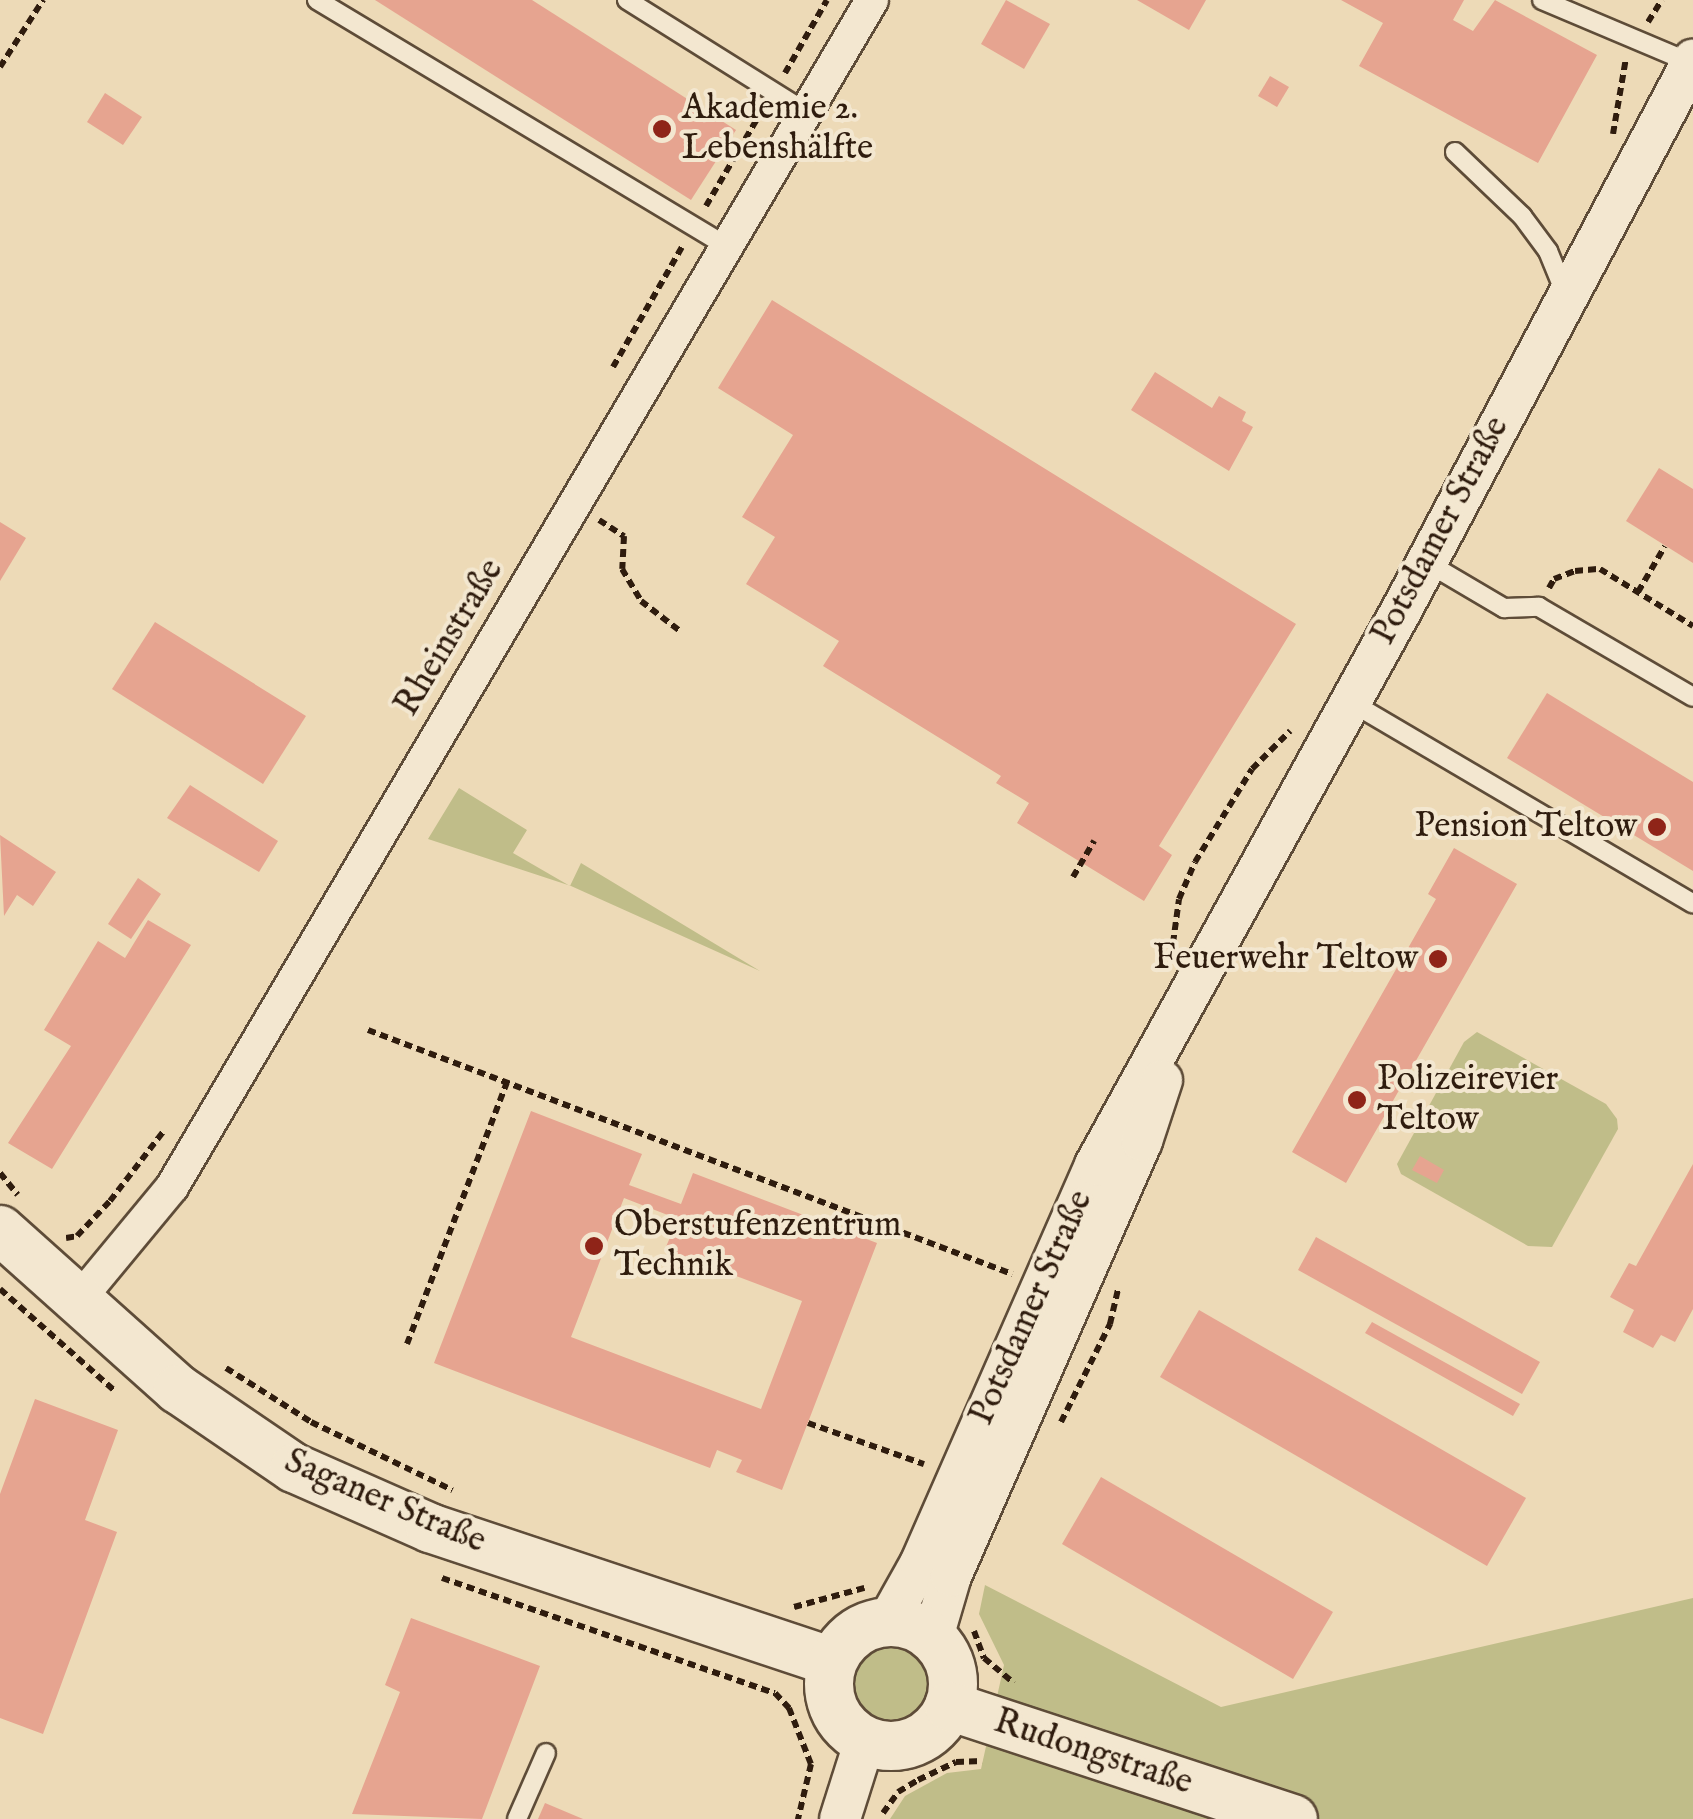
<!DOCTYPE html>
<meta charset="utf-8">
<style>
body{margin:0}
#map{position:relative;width:1693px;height:1819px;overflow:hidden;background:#eddab7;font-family:"IM FELL English",serif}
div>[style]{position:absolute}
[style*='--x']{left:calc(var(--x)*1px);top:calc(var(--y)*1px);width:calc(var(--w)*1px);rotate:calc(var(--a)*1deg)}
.green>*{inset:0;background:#c0bd89}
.round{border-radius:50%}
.building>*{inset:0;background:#e6a490}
.path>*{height:6px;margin-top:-3px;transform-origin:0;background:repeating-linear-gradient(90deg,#2f1c0e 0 8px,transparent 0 13px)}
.roads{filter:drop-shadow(2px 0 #5e4c38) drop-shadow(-2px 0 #5e4c38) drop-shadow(0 2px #5e4c38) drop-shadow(0 -2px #5e4c38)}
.service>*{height:18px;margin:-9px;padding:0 9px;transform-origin:9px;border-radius:9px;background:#f3e7d0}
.minor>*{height:32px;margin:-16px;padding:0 16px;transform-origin:16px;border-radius:16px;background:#f3e7d0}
.tertiary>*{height:40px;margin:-20px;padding:0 20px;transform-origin:20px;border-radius:20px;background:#f3e7d0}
.secondary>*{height:48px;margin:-24px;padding:0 24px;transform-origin:24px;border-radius:24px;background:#f3e7d0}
.secondary>.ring{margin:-24px;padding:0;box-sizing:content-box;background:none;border:48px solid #f3e7d0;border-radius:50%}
.dots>*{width:28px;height:28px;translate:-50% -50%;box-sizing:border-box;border:5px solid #f3e7d0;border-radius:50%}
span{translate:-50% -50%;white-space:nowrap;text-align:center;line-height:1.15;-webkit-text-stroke:8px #f3e7d0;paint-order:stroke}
.poi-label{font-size:35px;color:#2f1c0e}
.left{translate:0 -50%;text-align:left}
.right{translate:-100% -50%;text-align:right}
.street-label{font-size:35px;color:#2f1c0e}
</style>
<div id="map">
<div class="green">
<i style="clip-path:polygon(459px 788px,527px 830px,513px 853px,570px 886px,581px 863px,760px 971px,571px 886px,428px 839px)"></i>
<i style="clip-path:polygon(1477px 1032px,1606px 1104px,1617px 1119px,1618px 1129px,1552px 1247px,1528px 1246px,1401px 1174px,1397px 1164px,1464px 1042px)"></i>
<i style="clip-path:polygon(985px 1585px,1221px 1707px,1693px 1598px,1693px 1819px,890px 1819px,905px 1796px,947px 1773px,981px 1769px,1004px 1665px,979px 1614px)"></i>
<i class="round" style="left:853px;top:1644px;width:76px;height:76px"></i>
</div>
<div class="building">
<i style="clip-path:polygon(375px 0,532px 0,736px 130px,691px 200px)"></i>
<i style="clip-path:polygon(1006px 0,1050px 24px,1024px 69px,981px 44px)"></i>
<i style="clip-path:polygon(1137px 0,1206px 0,1189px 30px)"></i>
<i style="clip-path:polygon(1341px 0,1464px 0,1453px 20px,1473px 31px,1495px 0,1597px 55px,1538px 163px,1359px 66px,1383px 23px)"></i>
<i style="clip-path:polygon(1270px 76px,1289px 87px,1277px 107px,1258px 96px)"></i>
<i style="clip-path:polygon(105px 93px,142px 117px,123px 145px,87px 122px)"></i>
<i style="clip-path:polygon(772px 300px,1296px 624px,1159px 846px,1172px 855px,1144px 901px,1017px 823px,1029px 803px,996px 783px,1001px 776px,823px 666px,839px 641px,746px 584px,775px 537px,742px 517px,793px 435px,718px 388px)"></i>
<i style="clip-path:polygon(1155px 372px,1212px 408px,1219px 396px,1246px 412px,1242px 421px,1253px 427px,1229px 471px,1131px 410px)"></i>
<i style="clip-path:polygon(1659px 468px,1693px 489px,1693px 563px,1626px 521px)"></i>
<i style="clip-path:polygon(0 522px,26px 538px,0 581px)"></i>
<i style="clip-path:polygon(155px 622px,306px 716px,263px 784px,112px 689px)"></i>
<i style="clip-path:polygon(1547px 693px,1693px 782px,1693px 871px,1507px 758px)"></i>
<i style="clip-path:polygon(190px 785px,278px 841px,259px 872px,167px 818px)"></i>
<i style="clip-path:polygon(0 835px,56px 872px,33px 906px,17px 895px,4px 916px)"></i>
<i style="clip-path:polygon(1454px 848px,1517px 884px,1346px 1183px,1292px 1152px,1436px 899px,1428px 894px)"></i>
<i style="clip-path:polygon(138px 878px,161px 894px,131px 939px,108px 924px)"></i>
<i style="clip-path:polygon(148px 920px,191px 945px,52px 1169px,8px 1143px,71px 1046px,44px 1030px,98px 941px,125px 958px)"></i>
<i style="clip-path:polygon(evenodd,531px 1111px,642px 1154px,629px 1185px,681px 1204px,693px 1173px,877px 1243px,782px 1490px,736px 1472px,742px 1460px,717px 1450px,710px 1468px,434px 1363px,531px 1111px,624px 1198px,678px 1219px,665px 1249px,802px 1301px,761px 1409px,571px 1337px,624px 1198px)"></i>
<i style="clip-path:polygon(1420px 1156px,1444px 1170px,1437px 1183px,1412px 1170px)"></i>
<i style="clip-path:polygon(1693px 1164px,1693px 1309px,1675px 1342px,1661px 1335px,1653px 1348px,1623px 1332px,1634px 1310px,1610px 1297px,1629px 1263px,1636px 1266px)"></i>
<i style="clip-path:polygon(1316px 1237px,1540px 1362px,1522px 1394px,1298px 1270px)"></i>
<i style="clip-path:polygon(1199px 1310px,1526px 1498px,1487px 1566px,1160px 1377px)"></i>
<i style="clip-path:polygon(1372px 1322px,1520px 1404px,1513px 1416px,1365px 1333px)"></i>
<i style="clip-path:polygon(35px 1399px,118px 1430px,85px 1520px,117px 1532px,43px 1734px,0 1718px,0 1494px)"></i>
<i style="clip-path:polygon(1101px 1477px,1333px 1612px,1293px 1679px,1062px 1544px)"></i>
<i style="clip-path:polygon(411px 1618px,540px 1666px,482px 1819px,352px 1814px,400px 1692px,385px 1685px)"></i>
<i style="clip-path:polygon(545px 1803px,583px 1819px,538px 1819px)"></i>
</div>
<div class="path">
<i style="--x:1648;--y:22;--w:26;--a:-58"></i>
<i style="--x:0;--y:67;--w:80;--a:-57.3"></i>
<i style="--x:785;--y:73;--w:84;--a:-60.1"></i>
<i style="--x:1613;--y:134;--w:77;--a:-80.3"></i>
<i style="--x:706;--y:206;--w:113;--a:-59.6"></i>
<i style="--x:613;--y:367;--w:138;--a:-60.1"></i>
<i style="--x:599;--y:520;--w:30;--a:33"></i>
<i style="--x:624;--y:536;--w:33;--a:93"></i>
<i style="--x:622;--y:569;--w:37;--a:59"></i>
<i style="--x:641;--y:601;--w:49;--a:37.6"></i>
<i style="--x:1549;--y:588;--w:10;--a:-61"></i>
<i style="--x:1554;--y:579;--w:22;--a:-21"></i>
<i style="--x:1575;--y:571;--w:25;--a:-5"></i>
<i style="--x:1600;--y:569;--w:109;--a:31.5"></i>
<i style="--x:1638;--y:592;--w:53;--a:-59.6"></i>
<i style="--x:1073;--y:877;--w:42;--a:-59.7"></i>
<i style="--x:1173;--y:943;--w:44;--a:-82.2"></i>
<i style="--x:1179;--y:899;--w:40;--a:-66.6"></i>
<i style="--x:1195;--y:862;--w:109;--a:-58.5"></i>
<i style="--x:1252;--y:769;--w:54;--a:-45"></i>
<i style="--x:368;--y:1030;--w:689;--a:20.75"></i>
<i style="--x:0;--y:1173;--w:28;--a:51"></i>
<i style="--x:66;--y:1238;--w:11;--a:-10"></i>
<i style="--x:77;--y:1236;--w:48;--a:-46.7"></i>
<i style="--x:110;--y:1201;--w:87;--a:-52.5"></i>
<i style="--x:0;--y:1289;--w:154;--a:41.6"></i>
<i style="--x:407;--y:1344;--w:280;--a:-69.1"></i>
<i style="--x:226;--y:1368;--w:101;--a:32.4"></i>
<i style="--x:311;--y:1422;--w:157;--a:25.7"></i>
<i style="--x:1061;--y:1422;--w:110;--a:-63.4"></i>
<i style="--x:1110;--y:1324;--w:37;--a:-77"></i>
<i style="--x:808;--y:1423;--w:123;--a:19.5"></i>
<i style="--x:442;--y:1578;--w:352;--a:19.1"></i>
<i style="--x:775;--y:1693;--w:21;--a:47"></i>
<i style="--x:789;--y:1708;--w:60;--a:68.6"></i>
<i style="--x:811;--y:1764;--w:57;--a:103.3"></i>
<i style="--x:794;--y:1607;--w:73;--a:-15.2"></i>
<i style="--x:974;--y:1631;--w:29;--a:70"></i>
<i style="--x:984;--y:1658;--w:39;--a:40"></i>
<i style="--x:883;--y:1813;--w:26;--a:-54"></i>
<i style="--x:898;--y:1792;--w:23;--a:-31"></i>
<i style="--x:918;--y:1780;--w:42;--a:-25.3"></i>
<i style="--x:956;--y:1762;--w:26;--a:-2"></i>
</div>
<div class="roads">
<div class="service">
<i style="--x:317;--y:0;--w:478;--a:31"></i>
<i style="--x:627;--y:0;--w:213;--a:32.1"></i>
<i style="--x:1542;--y:0;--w:162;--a:22.9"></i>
<i style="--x:1455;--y:152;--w:93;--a:43.7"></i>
<i style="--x:1522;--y:216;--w:44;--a:53.4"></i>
<i style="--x:1548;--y:251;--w:48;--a:67.8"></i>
<i style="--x:1426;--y:562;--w:91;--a:30.5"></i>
<i style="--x:1504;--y:608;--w:35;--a:-2"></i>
<i style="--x:1539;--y:607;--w:178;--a:30.3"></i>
<i style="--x:1349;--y:701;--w:399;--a:30.5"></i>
<i style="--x:517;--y:1819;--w:72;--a:-66.3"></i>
</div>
<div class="minor">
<i style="--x:76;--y:1303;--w:151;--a:-50.4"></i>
<i style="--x:172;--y:1187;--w:1378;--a:-59.47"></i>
</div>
<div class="tertiary">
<i style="--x:888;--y:1621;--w:65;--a:-60.7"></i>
<i style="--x:920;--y:1564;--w:436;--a:-66.3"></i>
<i style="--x:1095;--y:1165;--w:633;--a:-61.09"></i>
<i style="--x:1401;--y:611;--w:624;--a:-62.08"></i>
<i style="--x:933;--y:1637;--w:64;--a:-73.6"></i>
<i style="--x:951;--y:1576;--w:475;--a:-66.3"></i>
<i style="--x:1142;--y:1141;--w:64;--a:-71.8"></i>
<i style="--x:840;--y:1819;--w:83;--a:-72.4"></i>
</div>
<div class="secondary">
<i style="--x:0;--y:1230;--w:239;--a:41.8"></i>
<i style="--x:178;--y:1389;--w:140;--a:34.3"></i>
<i style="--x:294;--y:1468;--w:149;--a:23.8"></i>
<i style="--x:430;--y:1528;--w:424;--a:18.4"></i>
<i class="ring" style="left:829px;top:1622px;width:76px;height:76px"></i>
<i style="--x:949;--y:1706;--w:362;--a:18.2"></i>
</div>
</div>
<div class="dots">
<i style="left:662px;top:129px;background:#8f2418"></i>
<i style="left:1657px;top:827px;background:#8f2418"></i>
<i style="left:1438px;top:959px;background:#8f2418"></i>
<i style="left:1357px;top:1100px;background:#8f2418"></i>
<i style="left:594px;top:1246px;background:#8f2418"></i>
</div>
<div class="poi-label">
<span class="left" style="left:682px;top:129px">Akademie 2.<br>Lebenshälfte</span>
<span class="right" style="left:1637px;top:827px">Pension Teltow</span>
<span class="right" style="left:1418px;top:959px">Feuerwehr Teltow</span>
<span class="left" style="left:1377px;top:1100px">Polizeirevier<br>Teltow</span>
<span class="left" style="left:614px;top:1246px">Oberstufenzentrum<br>Technik</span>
</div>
<div class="street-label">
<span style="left:1441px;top:531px;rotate:-62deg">Potsdamer Straße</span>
<span style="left:450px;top:638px;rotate:-59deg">Rheinstraße</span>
<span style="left:1032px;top:1308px;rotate:-66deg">Potsdamer Straße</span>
<span style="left:385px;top:1502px;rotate:23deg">Saganer Straße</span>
<span style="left:1093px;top:1753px;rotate:18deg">Rudongstraße</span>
</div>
</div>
